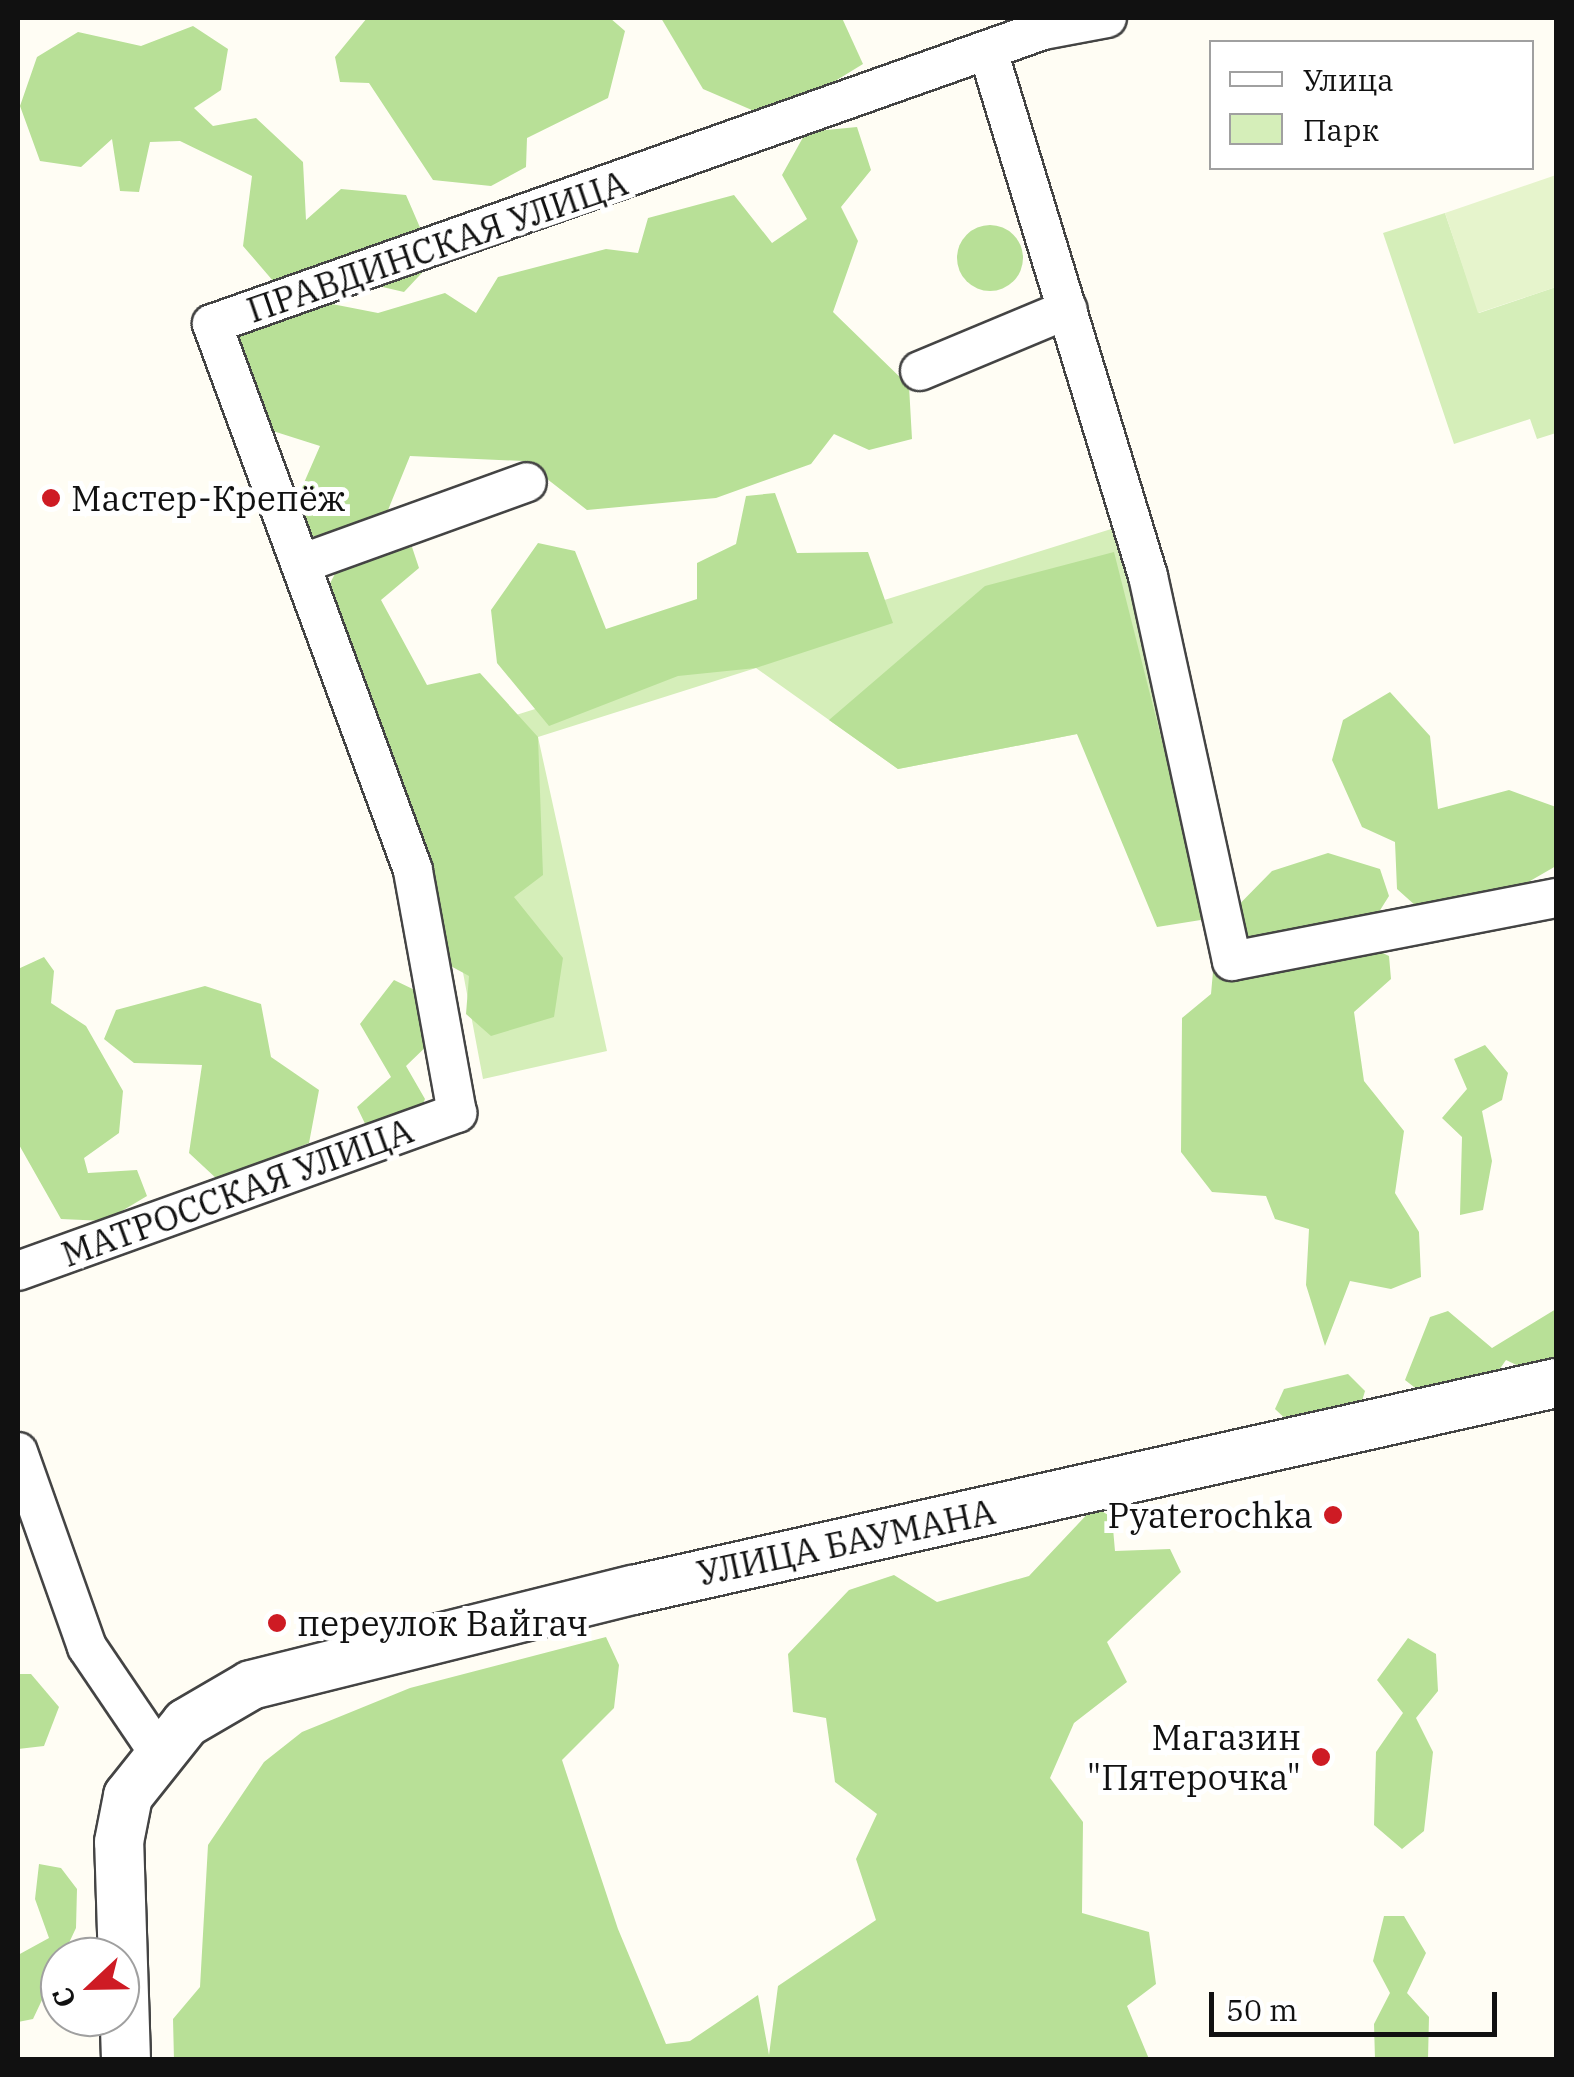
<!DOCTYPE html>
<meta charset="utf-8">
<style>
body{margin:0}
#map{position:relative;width:1574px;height:2077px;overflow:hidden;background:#fffdf4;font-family:"IBM Plex Serif",serif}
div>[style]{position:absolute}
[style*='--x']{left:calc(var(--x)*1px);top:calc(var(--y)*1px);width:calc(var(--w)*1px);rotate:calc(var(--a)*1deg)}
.green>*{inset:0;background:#d5eeb9}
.forest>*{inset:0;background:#b8e097}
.round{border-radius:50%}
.pitch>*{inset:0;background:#e6f4cc}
.roads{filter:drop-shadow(2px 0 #444) drop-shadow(-2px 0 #444) drop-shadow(0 2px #444) drop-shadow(0 -2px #444)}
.minor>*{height:38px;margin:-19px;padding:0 19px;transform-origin:19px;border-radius:19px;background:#fff}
.tertiary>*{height:48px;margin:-24px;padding:0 24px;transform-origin:24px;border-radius:24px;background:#fff}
.dots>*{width:28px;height:28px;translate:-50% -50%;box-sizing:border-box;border:5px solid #fff;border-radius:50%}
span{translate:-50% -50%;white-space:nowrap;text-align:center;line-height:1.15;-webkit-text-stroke:10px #fff;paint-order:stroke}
.street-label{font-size:35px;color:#111}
.poi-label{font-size:35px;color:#111}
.left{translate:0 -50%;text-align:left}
.right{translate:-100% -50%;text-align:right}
.frame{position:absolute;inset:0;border:20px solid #111;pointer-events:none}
.legend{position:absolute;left:1209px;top:40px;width:325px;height:130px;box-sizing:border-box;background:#fff;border:2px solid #a0a0a0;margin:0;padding:12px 18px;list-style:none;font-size:30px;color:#111}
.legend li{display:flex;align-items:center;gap:20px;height:50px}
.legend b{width:50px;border:2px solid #a0a0a0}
.north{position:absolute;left:40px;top:1937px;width:100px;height:100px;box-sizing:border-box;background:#fff;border:2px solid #a0a0a0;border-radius:50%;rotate:248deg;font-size:28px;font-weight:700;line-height:40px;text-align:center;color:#111}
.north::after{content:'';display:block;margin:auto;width:35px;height:45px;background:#ce1b24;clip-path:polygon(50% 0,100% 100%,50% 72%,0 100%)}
.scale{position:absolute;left:1209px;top:1992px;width:288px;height:45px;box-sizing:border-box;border:5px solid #111;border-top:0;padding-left:12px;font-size:30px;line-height:35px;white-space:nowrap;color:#111;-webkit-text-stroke:8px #fff;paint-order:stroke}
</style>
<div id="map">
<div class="green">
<i style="clip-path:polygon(1445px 213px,1479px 313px,1556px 287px,1556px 433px,1537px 439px,1530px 419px,1454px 444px,1383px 233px)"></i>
<i style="clip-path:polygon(1124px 525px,1207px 919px,1077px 734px,898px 769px,756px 668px,538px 737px,607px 1051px,483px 1079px,443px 866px,404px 750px)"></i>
</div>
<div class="forest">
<i style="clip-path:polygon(367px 18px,610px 18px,625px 31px,608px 98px,527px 138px,526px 167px,491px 186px,433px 180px,369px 83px,340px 82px,335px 57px)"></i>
<i style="clip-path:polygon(661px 18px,842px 18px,863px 64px,773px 119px,703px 89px)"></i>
<i style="clip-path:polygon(193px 26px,228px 49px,221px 90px,194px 108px,213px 126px,256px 118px,303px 162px,306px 220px,341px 189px,406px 195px,434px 260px,404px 292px,318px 272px,280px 289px,243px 246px,252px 176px,180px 141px,150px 142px,139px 192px,120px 191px,112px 139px,81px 167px,40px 161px,20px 106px,37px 57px,78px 32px,141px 46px)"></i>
<i style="clip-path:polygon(857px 127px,871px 170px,841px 207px,858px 241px,833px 312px,909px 386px,912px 439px,869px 450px,834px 434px,811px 464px,716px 498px,587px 510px,524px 461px,410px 456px,386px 515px,349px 542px,283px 531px,320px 446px,238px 420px,228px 339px,332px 304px,378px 313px,445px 293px,476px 313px,498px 277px,606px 249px,638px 253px,648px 218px,734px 195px,772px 243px,807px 219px,782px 175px,806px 132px)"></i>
<i class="round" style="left:957px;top:225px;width:66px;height:66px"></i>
<i style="clip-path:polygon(775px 493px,797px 553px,868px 552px,893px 623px,756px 668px,678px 676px,549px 726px,497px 663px,491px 610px,538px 543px,575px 551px,606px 629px,697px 599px,697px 563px,736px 544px,746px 496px)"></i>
<i style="clip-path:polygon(412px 547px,419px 568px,381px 600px,427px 685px,480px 673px,538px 737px,543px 875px,514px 897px,563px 958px,554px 1017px,491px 1036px,466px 1014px,469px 976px,436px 958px,321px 601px,342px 560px)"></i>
<i style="clip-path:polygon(1114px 552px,1207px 919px,1157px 927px,1077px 734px,898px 769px,829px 720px,985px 586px)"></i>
<i style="clip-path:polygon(1390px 692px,1430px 736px,1438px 809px,1509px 790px,1556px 807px,1556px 866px,1490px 904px,1426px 915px,1397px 889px,1395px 842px,1362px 827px,1332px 760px,1343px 720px)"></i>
<i style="clip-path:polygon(1328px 853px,1380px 869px,1389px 896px,1360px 942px,1389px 956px,1391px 979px,1354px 1012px,1364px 1081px,1404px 1131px,1395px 1193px,1419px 1232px,1421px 1277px,1391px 1289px,1350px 1281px,1325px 1346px,1306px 1285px,1309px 1229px,1275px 1219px,1266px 1196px,1212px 1192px,1181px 1152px,1182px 1018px,1211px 994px,1217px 927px,1272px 871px)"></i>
<i style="clip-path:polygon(44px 957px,54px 971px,51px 1003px,86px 1026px,123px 1091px,119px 1133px,84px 1158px,88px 1173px,137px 1170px,147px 1196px,105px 1221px,61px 1219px,18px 1143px,18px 969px)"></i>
<i style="clip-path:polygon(394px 980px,421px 993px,435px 1038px,406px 1066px,425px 1099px,415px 1123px,370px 1134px,357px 1107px,391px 1077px,360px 1024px)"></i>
<i style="clip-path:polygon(205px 986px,261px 1004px,271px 1057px,319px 1090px,309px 1143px,218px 1180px,189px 1153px,202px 1065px,134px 1063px,104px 1039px,116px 1010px)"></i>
<i style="clip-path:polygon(1485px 1045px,1508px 1073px,1502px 1100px,1482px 1111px,1492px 1161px,1483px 1210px,1460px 1215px,1462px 1137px,1442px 1118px,1467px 1089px,1454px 1059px)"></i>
<i style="clip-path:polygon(1556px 1309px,1556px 1365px,1527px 1370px,1506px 1360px,1492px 1380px,1423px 1394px,1405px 1380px,1430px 1317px,1448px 1311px,1492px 1348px)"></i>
<i style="clip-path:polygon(1348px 1374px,1365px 1391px,1359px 1411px,1293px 1426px,1275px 1409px,1284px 1389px)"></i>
<i style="clip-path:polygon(1094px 1507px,1112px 1517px,1115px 1551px,1170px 1549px,1181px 1572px,1107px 1642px,1127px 1682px,1074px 1723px,1050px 1778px,1083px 1822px,1082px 1913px,1149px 1932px,1156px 1984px,1127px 2006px,1149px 2059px,174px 2060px,173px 2019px,200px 1987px,208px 1845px,264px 1762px,302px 1732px,410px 1688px,606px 1637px,619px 1665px,614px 1708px,562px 1760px,618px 1929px,666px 2044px,690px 2041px,758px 1995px,769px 2055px,778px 1986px,876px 1920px,856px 1859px,877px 1814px,835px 1782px,826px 1718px,793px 1712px,788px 1654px,849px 1590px,894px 1575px,937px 1602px,1029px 1576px)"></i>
<i style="clip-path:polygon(1408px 1638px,1436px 1654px,1438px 1691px,1416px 1718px,1433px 1752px,1424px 1831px,1402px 1849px,1374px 1825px,1376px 1752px,1403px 1713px,1377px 1680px)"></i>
<i style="clip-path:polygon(18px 1674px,31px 1674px,59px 1707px,44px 1746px,18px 1749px)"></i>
<i style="clip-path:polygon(39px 1864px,61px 1868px,77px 1889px,76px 1928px,33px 2019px,18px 2022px,18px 1955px,49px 1938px,35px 1899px)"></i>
<i style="clip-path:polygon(1384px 1916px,1404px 1916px,1426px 1953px,1407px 1993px,1429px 2017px,1428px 2059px,1375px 2059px,1374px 2024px,1390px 1993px,1373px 1961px)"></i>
</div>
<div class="pitch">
<i style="clip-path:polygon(1556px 175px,1556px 287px,1478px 313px,1445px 213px)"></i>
</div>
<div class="roads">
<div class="minor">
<i style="--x:988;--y:51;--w:549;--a:73.05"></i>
<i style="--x:1148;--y:576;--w:394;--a:77.7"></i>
<i style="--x:1232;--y:961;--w:330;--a:-11"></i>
<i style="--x:920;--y:371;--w:160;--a:-22.7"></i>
<i style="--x:301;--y:564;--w:240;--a:-19.9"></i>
<i style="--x:18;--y:1271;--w:467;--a:-19.8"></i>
<i style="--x:457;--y:1113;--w:247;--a:-100.3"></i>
<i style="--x:413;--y:870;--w:582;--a:-110.21"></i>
<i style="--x:212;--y:324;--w:881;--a:-19.48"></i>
<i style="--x:1043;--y:30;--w:65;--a:-10.6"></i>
<i style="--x:18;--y:1452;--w:207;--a:70.5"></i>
<i style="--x:87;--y:1647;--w:127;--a:55.9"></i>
</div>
<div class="tertiary">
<i style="--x:126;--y:2060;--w:218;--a:-91.8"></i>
<i style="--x:119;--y:1842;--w:47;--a:-78.9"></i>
<i style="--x:128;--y:1796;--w:93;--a:-51.5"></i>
<i style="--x:186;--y:1723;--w:75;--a:-30.3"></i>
<i style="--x:251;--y:1685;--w:394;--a:-14"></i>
<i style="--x:633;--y:1590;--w:946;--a:-12.64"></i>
</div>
</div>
<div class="dots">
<i style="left:51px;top:498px;background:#ce1b24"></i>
<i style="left:1333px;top:1515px;background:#ce1b24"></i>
<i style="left:277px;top:1623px;background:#ce1b24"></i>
<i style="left:1321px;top:1757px;background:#ce1b24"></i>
</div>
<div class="street-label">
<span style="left:437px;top:246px;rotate:-19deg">ПРАВДИНСКАЯ УЛИЦА</span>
<span style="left:237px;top:1192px;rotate:-20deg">МАТРОССКАЯ УЛИЦА</span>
<span style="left:846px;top:1542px;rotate:-12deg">УЛИЦА БАУМАНА</span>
</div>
<div class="poi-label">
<span class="left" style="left:71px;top:498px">Мастер-Крепёж</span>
<span class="right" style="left:1313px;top:1515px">Pyaterochka</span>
<span class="left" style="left:297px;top:1623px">переулок Вайгач</span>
<span class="right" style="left:1301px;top:1757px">Магазин<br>"Пятерочка"</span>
</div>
<div class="frame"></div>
<ul class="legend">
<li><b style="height:12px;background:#fff"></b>Улица</li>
<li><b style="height:28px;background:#d5eeb9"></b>Парк</li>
</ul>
<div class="north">С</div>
<div class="scale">50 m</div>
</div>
